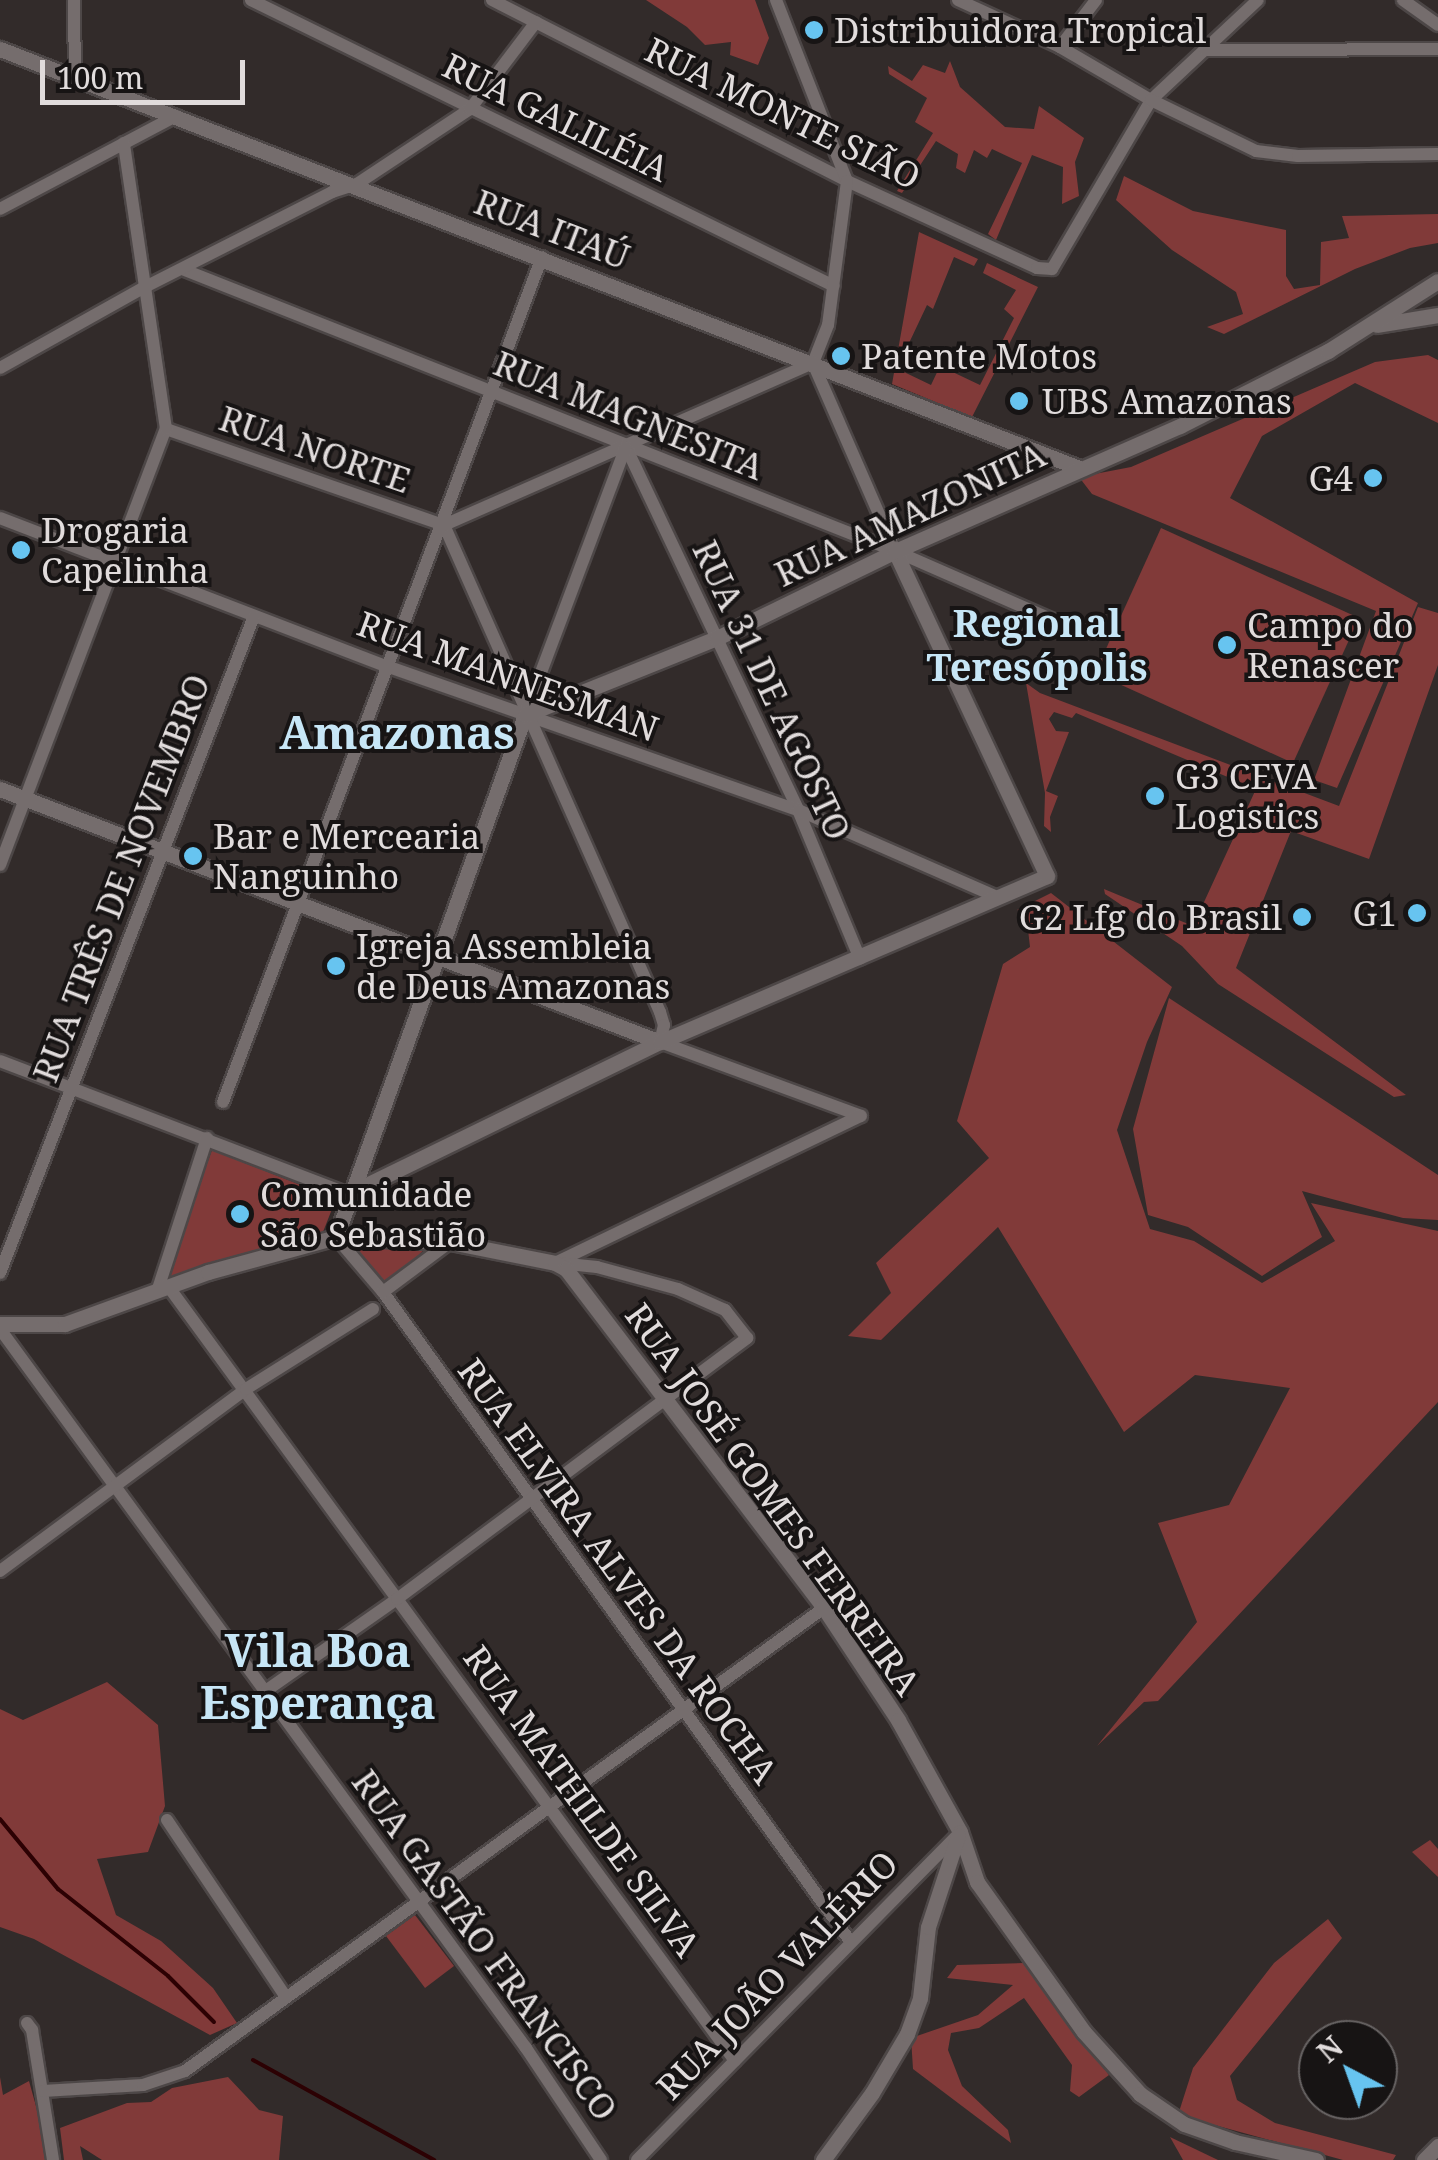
<!DOCTYPE html>
<meta charset="utf-8">
<style>
body{margin:0}
#map{position:relative;width:1438px;height:2160px;overflow:hidden;background:#322b2a;font-family:"Noto Serif",serif}
div>[style]{position:absolute}
[style*='--x']{left:calc(var(--x)*1px);top:calc(var(--y)*1px);width:calc(var(--w)*1px);rotate:calc(var(--a)*1deg)}
.green>*{inset:0;background:#813a39}
.stream>*{height:4px;margin:-2px;padding:0 2px;transform-origin:2px;border-radius:2px;background:#2c0103}
.roads{filter:drop-shadow(2px 0 #4d4747) drop-shadow(-2px 0 #4d4747) drop-shadow(0 2px #4d4747) drop-shadow(0 -2px #4d4747)}
.minor>*{height:12px;margin:-6px;padding:0 6px;transform-origin:6px;border-radius:6px;background:#756d6d}
.tertiary>*{height:15px;margin:-7.5px;padding:0 7.5px;transform-origin:7.5px;border-radius:7.5px;background:#756d6d}
.dots>*{width:28px;height:28px;translate:-50% -50%;box-sizing:border-box;border:5px solid #171414;border-radius:50%}
span{translate:-50% -50%;white-space:nowrap;text-align:center;line-height:1.15;-webkit-text-stroke:8px #171414;paint-order:stroke}
.poi-label{font-size:35px;color:#e1dcdc}
.left{translate:0 -50%;text-align:left}
.right{translate:-100% -50%;text-align:right}
.street-label{font-size:35px;color:#e1dcdc}
.neighbourhood-label{font-size:38px;color:#c7e6f6;font-weight:700}
.district-label{font-size:45px;color:#c7e6f6;font-weight:700}
.north{position:absolute;left:1298px;top:2020px;width:100px;height:100px;box-sizing:border-box;background:#171414;border:2px solid #686464;border-radius:50%;rotate:319deg;font-size:28px;font-weight:700;line-height:40px;text-align:center;color:#e1dcdc}
.north::after{content:'';display:block;margin:auto;width:35px;height:45px;background:#67c4f0;clip-path:polygon(50% 0,100% 100%,50% 72%,0 100%)}
.scale{position:absolute;left:40px;top:60px;width:205px;height:45px;box-sizing:border-box;border:5px solid #e1dcdc;border-top:0;padding-left:12px;font-size:30px;line-height:35px;white-space:nowrap;color:#e1dcdc;-webkit-text-stroke:8px #171414;paint-order:stroke}
</style>
<div id="map">
<div class="green">
<i style="clip-path:polygon(646px 0,755px 0,769px 38px,758px 65px,730px 55px,731px 42px,705px 45px,687px 27px)"></i>
<i style="clip-path:polygon(950px 61px,960px 87px,1005px 127px,1034px 129px,1039px 106px,1084px 138px,1075px 162px,1079px 196px,1062px 204px,1063px 167px,1032px 155px,996px 240px,988px 234px,1022px 163px,992px 149px,987px 158px,974px 150px,965px 173px,956px 168px,958px 154px,936px 141px,902px 193px,897px 191px,933px 133px,915px 122px,927px 98px,889px 74px,888px 66px,912px 81px,923px 65px,945px 73px)"></i>
<i style="clip-path:polygon(1124px 176px,1193px 211px,1286px 230px,1286px 276px,1294px 289px,1320px 285px,1321px 242px,1349px 238px,1342px 216px,1438px 214px,1438px 243px,1410px 248px,1355px 269px,1224px 334px,1207px 327px,1243px 314px,1236px 292px,1172px 250px,1116px 200px)"></i>
<i style="clip-path:polygon(919px 232px,978px 259px,974px 266px,954px 257px,933px 309px,927px 305px,901px 360px,907px 364px,904px 372px,931px 385px,940px 366px,980px 385px,1014px 318px,1004px 309px,1016px 290px,983px 273px,987px 263px,1038px 287px,972px 417px,892px 384px)"></i>
<i style="clip-path:polygon(1428px 355px,1438px 360px,1438px 423px,1355px 383px,1262px 436px,1230px 498px,1418px 603px,1337px 788px,1314px 780px,1376px 611px,1092px 494px,1079px 477px,1131px 467px,1375px 362px)"></i>
<i style="clip-path:polygon(1161px 528px,1359px 618px,1293px 763px,1095px 673px)"></i>
<i style="clip-path:polygon(1418px 607px,1438px 613px,1438px 665px,1369px 859px,1291px 831px,1236px 968px,1406px 1095px,1394px 1097px,1218px 984px,1182px 946px,1105px 894px,1104px 889px,1193px 926px,1256px 789px,1076px 713px,1072px 718px,1054px 712px,1049px 719px,1056px 731px,1069px 732px,1046px 791px,1058px 796px,1050px 817px,1051px 832px,1044px 826px,1045px 793px,1026px 683px,1040px 693px,1339px 806px)"></i>
<i style="clip-path:polygon(1051px 893px,1172px 987px,1147px 1042px,1117px 1130px,1150px 1229px,1194px 1241px,1262px 1283px,1335px 1241px,1311px 1203px,1438px 1231px,1438px 1402px,1158px 1701px,1144px 1702px,1097px 1746px,1197px 1622px,1158px 1523px,1229px 1505px,1290px 1388px,1195px 1375px,1124px 1432px,998px 1227px,881px 1340px,848px 1336px,891px 1293px,876px 1263px,989px 1158px,957px 1121px,1003px 964px,1030px 947px,1026px 912px,1017px 910px)"></i>
<i style="clip-path:polygon(1169px 998px,1438px 1175px,1438px 1220px,1403px 1218px,1302px 1191px,1322px 1237px,1262px 1276px,1188px 1227px,1148px 1215px,1133px 1129px)"></i>
<i style="clip-path:polygon(212px 1150px,331px 1197px,334px 1204px,321px 1237px,169px 1283px,165px 1277px)"></i>
<i style="clip-path:polygon(348px 1245px,428px 1246px,386px 1287px)"></i>
<i style="clip-path:polygon(107px 1682px,158px 1725px,165px 1806px,148px 1852px,97px 1859px,116px 1915px,161px 1941px,213px 1988px,237px 2023px,210px 2035px,34px 1939px,0 1927px,0 1709px,23px 1720px)"></i>
<i style="clip-path:polygon(1430px 1840px,1438px 1849px,1438px 1877px,1412px 1852px)"></i>
<i style="clip-path:polygon(415px 1915px,454px 1966px,425px 1988px,386px 1936px)"></i>
<i style="clip-path:polygon(1328px 1919px,1342px 1938px,1230px 2076px,1237px 2100px,1275px 2123px,1396px 2155px,1393px 2160px,1343px 2160px,1178px 2115px,1193px 2068px,1274px 1963px)"></i>
<i style="clip-path:polygon(1023px 1963px,1109px 2075px,1079px 2097px,1070px 2091px,1072px 2065px,1024px 1998px,979px 2028px,951px 2033px,948px 2050px,962px 2086px,1008px 2130px,1011px 2143px,913px 2069px,911px 2038px,978px 2015px,1013px 1985px,947px 1978px,957px 1965px)"></i>
<i style="clip-path:polygon(0 2077px,3px 2095px,29px 2081px,51px 2160px,0 2160px)"></i>
<i style="clip-path:polygon(228px 2077px,259px 2110px,283px 2116px,279px 2160px,102px 2160px,80px 2146px,83px 2160px,64px 2160px,60px 2128px,127px 2103px,151px 2102px,172px 2088px)"></i>
<i style="clip-path:polygon(1170px 2137px,1218px 2160px,1183px 2160px)"></i>
</div>
<div class="stream">
<i style="--x:0;--y:1819;--w:91;--a:50.4"></i>
<i style="--x:58;--y:1889;--w:140;--a:38.3"></i>
<i style="--x:168;--y:1976;--w:65;--a:45"></i>
<i style="--x:253;--y:2060;--w:207;--a:28.9"></i>
</div>
<div class="roads">
<div class="minor">
<i style="--x:74;--y:0;--w:79;--a:89.3"></i>
<i style="--x:251;--y:0;--w:649;--a:26.13"></i>
<i style="--x:492;--y:0;--w:398;--a:27"></i>
<i style="--x:847;--y:181;--w:209;--a:24.6"></i>
<i style="--x:1037;--y:268;--w:15;--a:4"></i>
<i style="--x:1052;--y:269;--w:196;--a:-59.6"></i>
<i style="--x:1151;--y:100;--w:146;--a:-43.1"></i>
<i style="--x:776;--y:0;--w:194;--a:68.6"></i>
<i style="--x:847;--y:181;--w:145;--a:97.5"></i>
<i style="--x:828;--y:325;--w:41;--a:111.5"></i>
<i style="--x:958;--y:0;--w:112;--a:24.7"></i>
<i style="--x:1060;--y:47;--w:105;--a:30.2"></i>
<i style="--x:1151;--y:100;--w:117;--a:25.9"></i>
<i style="--x:1256;--y:151;--w:42;--a:6.8"></i>
<i style="--x:1298;--y:156;--w:140;--a:-0.8"></i>
<i style="--x:1403;--y:0;--w:43;--a:35.5"></i>
<i style="--x:1060;--y:47;--w:59;--a:-52.5"></i>
<i style="--x:1205;--y:50;--w:233;--a:-0.2"></i>
<i style="--x:0;--y:209;--w:199;--a:-27.9"></i>
<i style="--x:182;--y:269;--w:767;--a:21.58"></i>
<i style="--x:895;--y:551;--w:172;--a:23.6"></i>
<i style="--x:813;--y:363;--w:205;--a:66.4"></i>
<i style="--x:0;--y:368;--w:168;--a:-29.2"></i>
<i style="--x:147;--y:286;--w:208;--a:-26.9"></i>
<i style="--x:332;--y:192;--w:26;--a:-18"></i>
<i style="--x:357;--y:184;--w:136;--a:-33.6"></i>
<i style="--x:470;--y:109;--w:109;--a:-52.8"></i>
<i style="--x:166;--y:429;--w:294;--a:19.1"></i>
<i style="--x:626;--y:447;--w:402;--a:64.6"></i>
<i style="--x:798;--y:810;--w:161;--a:67.4"></i>
<i style="--x:0;--y:518;--w:417;--a:21"></i>
<i style="--x:389;--y:667;--w:433;--a:19.3"></i>
<i style="--x:798;--y:810;--w:215;--a:23.6"></i>
<i style="--x:444;--y:525;--w:533;--a:66.08"></i>
<i style="--x:660;--y:1012;--w:14;--a:73"></i>
<i style="--x:664;--y:1025;--w:17;--a:103"></i>
<i style="--x:660;--y:1042;--w:214;--a:20.2"></i>
<i style="--x:444;--y:525;--w:403;--a:-23.7"></i>
<i style="--x:525;--y:715;--w:286;--a:-69.4"></i>
<i style="--x:0;--y:865;--w:467;--a:-69.2"></i>
<i style="--x:166;--y:429;--w:289;--a:-98.4"></i>
<i style="--x:0;--y:1061;--w:373;--a:20.9"></i>
<i style="--x:223;--y:1102;--w:903;--a:-69.32"></i>
<i style="--x:336;--y:1237;--w:72;--a:49.5"></i>
<i style="--x:383;--y:1292;--w:800;--a:54.26"></i>
<i style="--x:557;--y:1262;--w:337;--a:-25.7"></i>
<i style="--x:0;--y:1273;--w:704;--a:-68.86"></i>
<i style="--x:168;--y:1286;--w:960;--a:53.81"></i>
<i style="--x:157;--y:1292;--w:162;--a:-72"></i>
<i style="--x:383;--y:1292;--w:84;--a:-36.7"></i>
<i style="--x:0;--y:1329;--w:891;--a:53.81"></i>
<i style="--x:526;--y:2048;--w:135;--a:56.2"></i>
<i style="--x:0;--y:1571;--w:306;--a:-36.5"></i>
<i style="--x:246;--y:1389;--w:150;--a:-32.2"></i>
<i style="--x:267;--y:1690;--w:159;--a:-35"></i>
<i style="--x:397;--y:1599;--w:437;--a:-36.7"></i>
<i style="--x:747;--y:1338;--w:36;--a:-128"></i>
<i style="--x:725;--y:1310;--w:51;--a:-155.9"></i>
<i style="--x:678;--y:1289;--w:84;--a:-164.8"></i>
<i style="--x:597;--y:1267;--w:39;--a:-174"></i>
<i style="--x:167;--y:1820;--w:213;--a:56.1"></i>
<i style="--x:27;--y:2023;--w:9;--a:54"></i>
<i style="--x:32;--y:2030;--w:132;--a:80.8"></i>
<i style="--x:43;--y:2091;--w:100;--a:-3.4"></i>
<i style="--x:143;--y:2085;--w:44;--a:-18.4"></i>
<i style="--x:185;--y:2071;--w:789;--a:-35.93"></i>
<i style="--x:637;--y:2160;--w:458;--a:-45.4"></i>
</div>
<div class="tertiary">
<i style="--x:0;--y:49;--w:1157;--a:21.22"></i>
<i style="--x:1377;--y:325;--w:62;--a:-9.3"></i>
<i style="--x:0;--y:789;--w:707;--a:20.97"></i>
<i style="--x:348;--y:1194;--w:347;--a:-26"></i>
<i style="--x:660;--y:1042;--w:421;--a:-23.2"></i>
<i style="--x:1047;--y:876;--w:359;--a:-115.1"></i>
<i style="--x:336;--y:1237;--w:555;--a:-70.1"></i>
<i style="--x:525;--y:715;--w:207;--a:-21.9"></i>
<i style="--x:717;--y:638;--w:198;--a:-26"></i>
<i style="--x:895;--y:551;--w:311;--a:-23.7"></i>
<i style="--x:1180;--y:426;--w:166;--a:-26.9"></i>
<i style="--x:1328;--y:351;--w:130;--a:-32.5"></i>
<i style="--x:0;--y:1324;--w:65;--a:0"></i>
<i style="--x:65;--y:1324;--w:152;--a:-20"></i>
<i style="--x:208;--y:1272;--w:133;--a:-15.3"></i>
<i style="--x:336;--y:1237;--w:114;--a:2.5"></i>
<i style="--x:450;--y:1242;--w:107;--a:11.3"></i>
<i style="--x:555;--y:1263;--w:13;--a:29"></i>
<i style="--x:566;--y:1269;--w:426;--a:52.7"></i>
<i style="--x:824;--y:1608;--w:134;--a:56.5"></i>
<i style="--x:898;--y:1720;--w:128;--a:61"></i>
<i style="--x:960;--y:1832;--w:53;--a:71.2"></i>
<i style="--x:977;--y:1882;--w:184;--a:54.5"></i>
<i style="--x:1084;--y:2032;--w:84;--a:47.9"></i>
<i style="--x:1140;--y:2094;--w:53;--a:34.3"></i>
<i style="--x:1184;--y:2124;--w:54;--a:19.4"></i>
<i style="--x:1235;--y:2142;--w:83;--a:12.5"></i>
<i style="--x:823;--y:2160;--w:83;--a:-53.8"></i>
<i style="--x:872;--y:2093;--w:69;--a:-59.3"></i>
<i style="--x:907;--y:2034;--w:38;--a:-70"></i>
<i style="--x:920;--y:1998;--w:71;--a:-83.6"></i>
<i style="--x:928;--y:1927;--w:96;--a:-71.8"></i>
<i style="--x:1424;--y:2160;--w:20;--a:-45"></i>
</div>
</div>
<div class="dots">
<i style="left:814px;top:30px;background:#67c4f0"></i>
<i style="left:841px;top:356px;background:#67c4f0"></i>
<i style="left:1019px;top:401px;background:#67c4f0"></i>
<i style="left:1373px;top:478px;background:#67c4f0"></i>
<i style="left:21px;top:550px;background:#67c4f0"></i>
<i style="left:1227px;top:645px;background:#67c4f0"></i>
<i style="left:1155px;top:796px;background:#67c4f0"></i>
<i style="left:193px;top:856px;background:#67c4f0"></i>
<i style="left:1417px;top:913px;background:#67c4f0"></i>
<i style="left:1302px;top:917px;background:#67c4f0"></i>
<i style="left:336px;top:966px;background:#67c4f0"></i>
<i style="left:240px;top:1214px;background:#67c4f0"></i>
</div>
<div class="poi-label">
<span class="left" style="left:834px;top:30px">Distribuidora Tropical</span>
<span class="left" style="left:861px;top:356px">Patente Motos</span>
<span class="left" style="left:1042px;top:401px">UBS Amazonas</span>
<span class="right" style="left:1353px;top:478px">G4</span>
<span class="left" style="left:41px;top:550px">Drogaria<br>Capelinha</span>
<span class="left" style="left:1247px;top:645px">Campo do<br>Renascer</span>
<span class="left" style="left:1175px;top:796px">G3 CEVA<br>Logistics</span>
<span class="left" style="left:213px;top:856px">Bar e Mercearia<br>Nanguinho</span>
<span class="right" style="left:1397px;top:913px">G1</span>
<span class="right" style="left:1282px;top:917px">G2 Lfg do Brasil</span>
<span class="left" style="left:356px;top:966px">Igreja Assembleia<br>de Deus Amazonas</span>
<span class="left" style="left:260px;top:1214px">Comunidade<br>São Sebastião</span>
</div>
<div class="street-label">
<span style="left:783px;top:113px;rotate:26deg">RUA MONTE SIÃO</span>
<span style="left:556px;top:117px;rotate:26deg">RUA GALILÉIA</span>
<span style="left:552px;top:229px;rotate:21deg">RUA ITAÚ</span>
<span style="left:629px;top:415px;rotate:22deg">RUA MAGNESITA</span>
<span style="left:315px;top:449px;rotate:19deg">RUA NORTE</span>
<span style="left:910px;top:514px;rotate:-25deg">RUA AMAZONITA</span>
<span style="left:508px;top:676px;rotate:20deg">RUA MANNESMAN</span>
<span style="left:772px;top:690px;rotate:65deg">RUA 31 DE AGOSTO</span>
<span style="left:121px;top:878px;rotate:-69deg">RUA TRÊS DE NOVEMBRO</span>
<span style="left:773px;top:1499px;rotate:54deg">RUA JOSÉ GOMES FERREIRA</span>
<span style="left:618px;top:1571px;rotate:54deg">RUA ELVIRA ALVES DA ROCHA</span>
<span style="left:582px;top:1801px;rotate:54deg">RUA MATHILDE SILVA</span>
<span style="left:485px;top:1945px;rotate:54deg">RUA GASTÃO FRANCISCO</span>
<span style="left:777px;top:1975px;rotate:-46deg">RUA JOÃO VALÉRIO</span>
</div>
<div class="neighbourhood-label">
<span style="left:1037px;top:645px">Regional<br>Teresópolis</span>
</div>
<div class="district-label">
<span style="left:397px;top:732px">Amazonas</span>
<span style="left:318px;top:1676px">Vila Boa<br>Esperança</span>
</div>
<div class="north">N</div>
<div class="scale">100 m</div>
</div>
